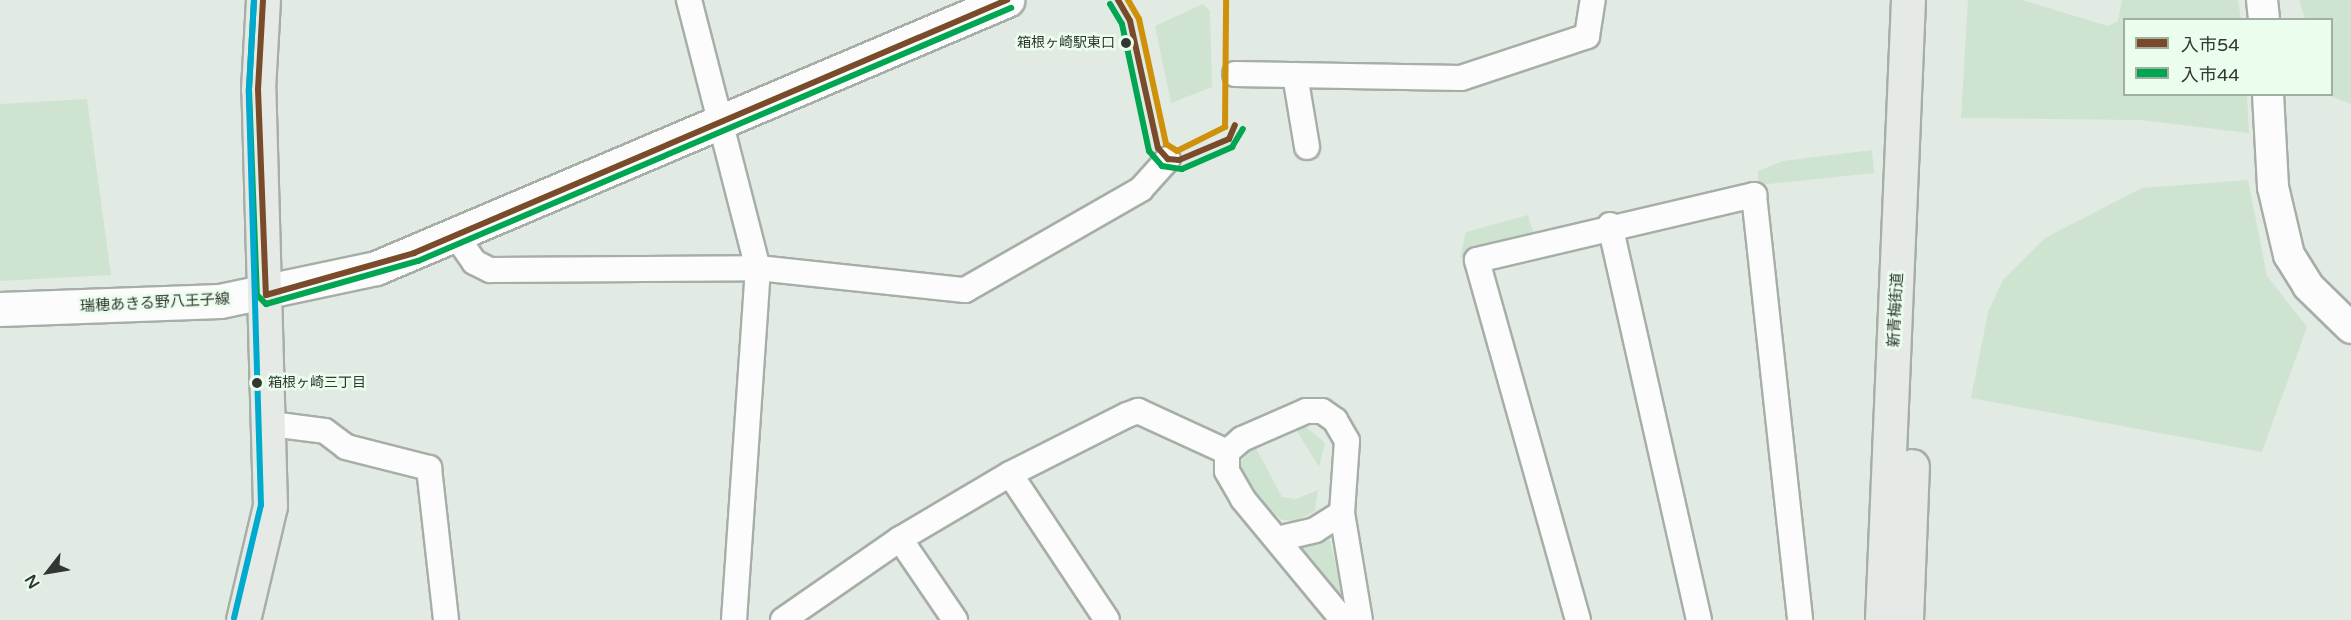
<!DOCTYPE html>
<meta charset="utf-8">
<style>
body{margin:0}
#map{position:relative;width:2351px;height:620px;overflow:hidden;background:#e2ebe3;font-family:"Varela Round","Noto Sans JP",sans-serif}
div>[style]{position:absolute}
[style*='--x']{left:calc(var(--x)*1px);top:calc(var(--y)*1px);width:calc(var(--w)*1px);rotate:calc(var(--a)*1deg)}
.green>*{inset:0;background:#cee3d0}
.roads{filter:drop-shadow(2px 0 #a7aea8) drop-shadow(-2px 0 #a7aea8) drop-shadow(0 2px #a7aea8) drop-shadow(0 -2px #a7aea8)}
.minor>*{height:24px;margin:-12px;padding:0 12px;transform-origin:12px;border-radius:12px;background:#fbfcfb}
.tertiary>*{height:30px;margin:-15px;padding:0 15px;transform-origin:15px;border-radius:15px;background:#fbfcfb}
.secondary>*{height:33px;margin:-16.5px;padding:0 16.5px;transform-origin:16.5px;border-radius:16.5px;background:#fbfcfb}
.primary>*{height:33px;margin:-16.5px;padding:0 16.5px;transform-origin:16.5px;border-radius:16.5px;background:#e5eae6}
.bus-1>*{height:6px;margin:-3px;padding:0 3px;transform-origin:3px;border-radius:3px;background:#7a4b2a}
.bus-2>*{height:6px;margin:-3px;padding:0 3px;transform-origin:3px;border-radius:3px;background:#00a651}
.bus-3>*{height:6px;margin:-3px;padding:0 3px;transform-origin:3px;border-radius:3px;background:#00a9ce}
.bus-4>*{height:6px;margin:-3px;padding:0 3px;transform-origin:3px;border-radius:3px;background:#cf900a}
.dots>*{width:16px;height:16px;translate:-50% -50%;box-sizing:border-box;border:3px solid #ebfded;border-radius:50%}
span{translate:-50% -50%;white-space:nowrap;text-align:center;line-height:1.15;-webkit-text-stroke:5px #ebfded;paint-order:stroke}
.bus-label{font-size:14px;color:#313832}
.right{translate:-100% -50%;text-align:right}
.left{translate:0 -50%;text-align:left}
.street-label{font-size:15px;color:#313832}
.legend{position:absolute;left:2123px;top:18px;width:210px;height:78px;box-sizing:border-box;background:#ebfded;border:2px solid #a1aea2;margin:0;padding:8px 10px;list-style:none;font-size:18px;color:#313832}
.legend li{display:flex;align-items:center;gap:12px;height:30px}
.legend b{width:30px;border:2px solid #a1aea2}
.north{position:absolute;left:18px;top:542px;width:60px;height:60px;-webkit-text-stroke:4px #ebfded;paint-order:stroke;rotate:239deg;font-size:16px;font-weight:700;line-height:24px;text-align:center;color:#313832}
.north::after{content:'';display:block;margin:auto;width:21px;height:27px;background:#313832;clip-path:polygon(50% 0,100% 100%,50% 72%,0 100%)}
</style>
<div id="map">
<div class="green">
<i style="clip-path:polygon(1968px 0,2022px 0,2108px 26px,2118px 21px,2122px 0,2238px 0,2241px 19px,2124px 20px,2124px 94px,2247px 95px,2249px 133px,2140px 120px,1961px 118px)"></i>
<i style="clip-path:polygon(2299px 0,2351px 0,2351px 104px,2328px 95px,2332px 20px,2305px 19px)"></i>
<i style="clip-path:polygon(1203px 4px,1210px 11px,1212px 87px,1171px 103px,1155px 26px)"></i>
<i style="clip-path:polygon(87px 99px,111px 275px,0 281px,0 104px)"></i>
<i style="clip-path:polygon(1872px 150px,1874px 173px,1758px 185px,1758px 171px,1783px 161px)"></i>
<i style="clip-path:polygon(2248px 180px,2267px 276px,2307px 327px,2262px 452px,1971px 398px,1988px 312px,2003px 280px,2045px 238px,2142px 188px)"></i>
<i style="clip-path:polygon(1528px 215px,1534px 234px,1460px 258px,1466px 232px)"></i>
<i style="clip-path:polygon(1304px 425px,1325px 443px,1319px 467px,1295px 428px)"></i>
<i style="clip-path:polygon(1255px 446px,1282px 497px,1296px 499px,1318px 490px,1315px 511px,1296px 521px,1282px 520px,1246px 488px,1239px 464px)"></i>
<i style="clip-path:polygon(1328px 533px,1346px 604px,1298px 546px)"></i>
</div>
<div class="roads">
<div class="minor">
<i style="--x:689;--y:0;--w:277;--a:75.6"></i>
<i style="--x:758;--y:268;--w:353;--a:93.9"></i>
<i style="--x:1235;--y:74;--w:226;--a:1"></i>
<i style="--x:1461;--y:78;--w:133;--a:-18.4"></i>
<i style="--x:1587;--y:36;--w:36;--a:-81"></i>
<i style="--x:1295;--y:75;--w:73;--a:80.5"></i>
<i style="--x:1610;--y:225;--w:405;--a:77.3"></i>
<i style="--x:456;--y:236;--w:32;--a:55"></i>
<i style="--x:474;--y:262;--w:18;--a:27"></i>
<i style="--x:490;--y:270;--w:268;--a:-0.4"></i>
<i style="--x:758;--y:268;--w:208;--a:6.1"></i>
<i style="--x:965;--y:290;--w:203;--a:-29.8"></i>
<i style="--x:1141;--y:189;--w:40;--a:-48"></i>
<i style="--x:271;--y:424;--w:54;--a:7.4"></i>
<i style="--x:325;--y:431;--w:26;--a:37"></i>
<i style="--x:346;--y:447;--w:86;--a:14.2"></i>
<i style="--x:429;--y:468;--w:153;--a:83.6"></i>
<i style="--x:1010;--y:474;--w:175;--a:56.4"></i>
<i style="--x:900;--y:539;--w:98;--a:55.8"></i>
<i style="--x:1277;--y:539;--w:39;--a:-13"></i>
<i style="--x:1315;--y:530;--w:32;--a:-32"></i>
<i style="--x:783;--y:620;--w:142;--a:-34.7"></i>
<i style="--x:900;--y:539;--w:128;--a:-30.6"></i>
<i style="--x:1010;--y:474;--w:131;--a:-26.8"></i>
<i style="--x:1127;--y:415;--w:12;--a:-20"></i>
<i style="--x:1138;--y:411;--w:98;--a:24.7"></i>
<i style="--x:1343;--y:620;--w:157;--a:-129.6"></i>
<i style="--x:1243;--y:499;--w:32;--a:-120"></i>
<i style="--x:1227;--y:471;--w:19;--a:-90"></i>
<i style="--x:1227;--y:452;--w:20;--a:-41"></i>
<i style="--x:1242;--y:439;--w:70;--a:-23.6"></i>
<i style="--x:1306;--y:411;--w:16;--a:0"></i>
<i style="--x:1322;--y:411;--w:16;--a:35"></i>
<i style="--x:1335;--y:420;--w:24;--a:60"></i>
<i style="--x:1347;--y:441;--w:72;--a:94"></i>
<i style="--x:1342;--y:513;--w:109;--a:80.5"></i>
<i style="--x:1578;--y:620;--w:374;--a:-105.7"></i>
<i style="--x:1477;--y:260;--w:285;--a:-13.2"></i>
<i style="--x:1754;--y:195;--w:427;--a:83.8"></i>
</div>
<div class="tertiary">
<i style="--x:2262;--y:0;--w:20;--a:84"></i>
<i style="--x:2268;--y:94;--w:93;--a:86.9"></i>
<i style="--x:2273;--y:187;--w:70;--a:76.8"></i>
<i style="--x:2289;--y:255;--w:36;--a:58"></i>
<i style="--x:2308;--y:286;--w:60;--a:44.3"></i>
</div>
<div class="secondary">
<i style="--x:0;--y:309;--w:220;--a:-2.1"></i>
<i style="--x:220;--y:301;--w:159;--a:-11.9"></i>
<i style="--x:376;--y:268;--w:686;--a:-23.01"></i>
</div>
<div class="primary">
<i style="--x:243;--y:620;--w:117;--a:-76.7"></i>
<i style="--x:270;--y:506;--w:417;--a:-91.6"></i>
<i style="--x:258;--y:89;--w:89;--a:-86.8"></i>
<i style="--x:1882;--y:620;--w:621;--a:-87.6"></i>
<i style="--x:1906;--y:620;--w:154;--a:-87.8"></i>
</div>
</div>
<div class="bus-1">
<i style="--x:263;--y:0;--w:89;--a:93.2"></i>
<i style="--x:258;--y:89;--w:206;--a:87.8"></i>
<i style="--x:1118;--y:0;--w:24;--a:60"></i>
<i style="--x:1130;--y:21;--w:130;--a:77.6"></i>
<i style="--x:1158;--y:148;--w:15;--a:48"></i>
<i style="--x:1168;--y:159;--w:11;--a:5"></i>
<i style="--x:1179;--y:160;--w:54;--a:-22.8"></i>
<i style="--x:1229;--y:139;--w:15;--a:-67"></i>
<i style="--x:266;--y:295;--w:154;--a:-15.8"></i>
<i style="--x:414;--y:253;--w:645;--a:-23.11"></i>
</div>
<div class="bus-2">
<i style="--x:254;--y:0;--w:89;--a:93.2"></i>
<i style="--x:249;--y:89;--w:206;--a:87.8"></i>
<i style="--x:257;--y:295;--w:13;--a:45"></i>
<i style="--x:266;--y:304;--w:158;--a:-15.8"></i>
<i style="--x:418;--y:261;--w:645;--a:-23.11"></i>
<i style="--x:1110;--y:4;--w:23;--a:59"></i>
<i style="--x:1122;--y:24;--w:130;--a:78"></i>
<i style="--x:1149;--y:151;--w:20;--a:49"></i>
<i style="--x:1162;--y:166;--w:20;--a:9"></i>
<i style="--x:1182;--y:169;--w:55;--a:-23.7"></i>
<i style="--x:1232;--y:147;--w:21;--a:-59"></i>
</div>
<div class="bus-3">
<i style="--x:234;--y:618;--w:116;--a:-76.6"></i>
<i style="--x:261;--y:505;--w:416;--a:-91.7"></i>
<i style="--x:249;--y:89;--w:89;--a:-86.8"></i>
</div>
<div class="bus-4">
<i style="--x:1128;--y:0;--w:22;--a:60"></i>
<i style="--x:1139;--y:19;--w:128;--a:77.8"></i>
<i style="--x:1166;--y:144;--w:13;--a:32"></i>
<i style="--x:1177;--y:151;--w:54;--a:-26.6"></i>
<i style="--x:1225;--y:127;--w:127;--a:-89.5"></i>
</div>
<div class="dots">
<i style="left:1126px;top:43px;background:#313832"></i>
<i style="left:257px;top:383px;background:#313832"></i>
</div>
<div class="bus-label">
<span class="right" style="left:1115px;top:43px">箱根ヶ崎駅東口</span>
<span class="left" style="left:268px;top:383px">箱根ヶ崎三丁目</span>
</div>
<div class="street-label">
<span style="left:155px;top:303px;rotate:-3deg">瑞穂あきる野八王子線</span>
<span style="left:1896px;top:310px;rotate:-87deg">新青梅街道</span>
</div>
<ul class="legend">
<li><b style="height:8px;background:#7a4b2a"></b>入市54</li>
<li><b style="height:8px;background:#00a651"></b>入市44</li>
</ul>
<div class="north">N</div>
</div>
